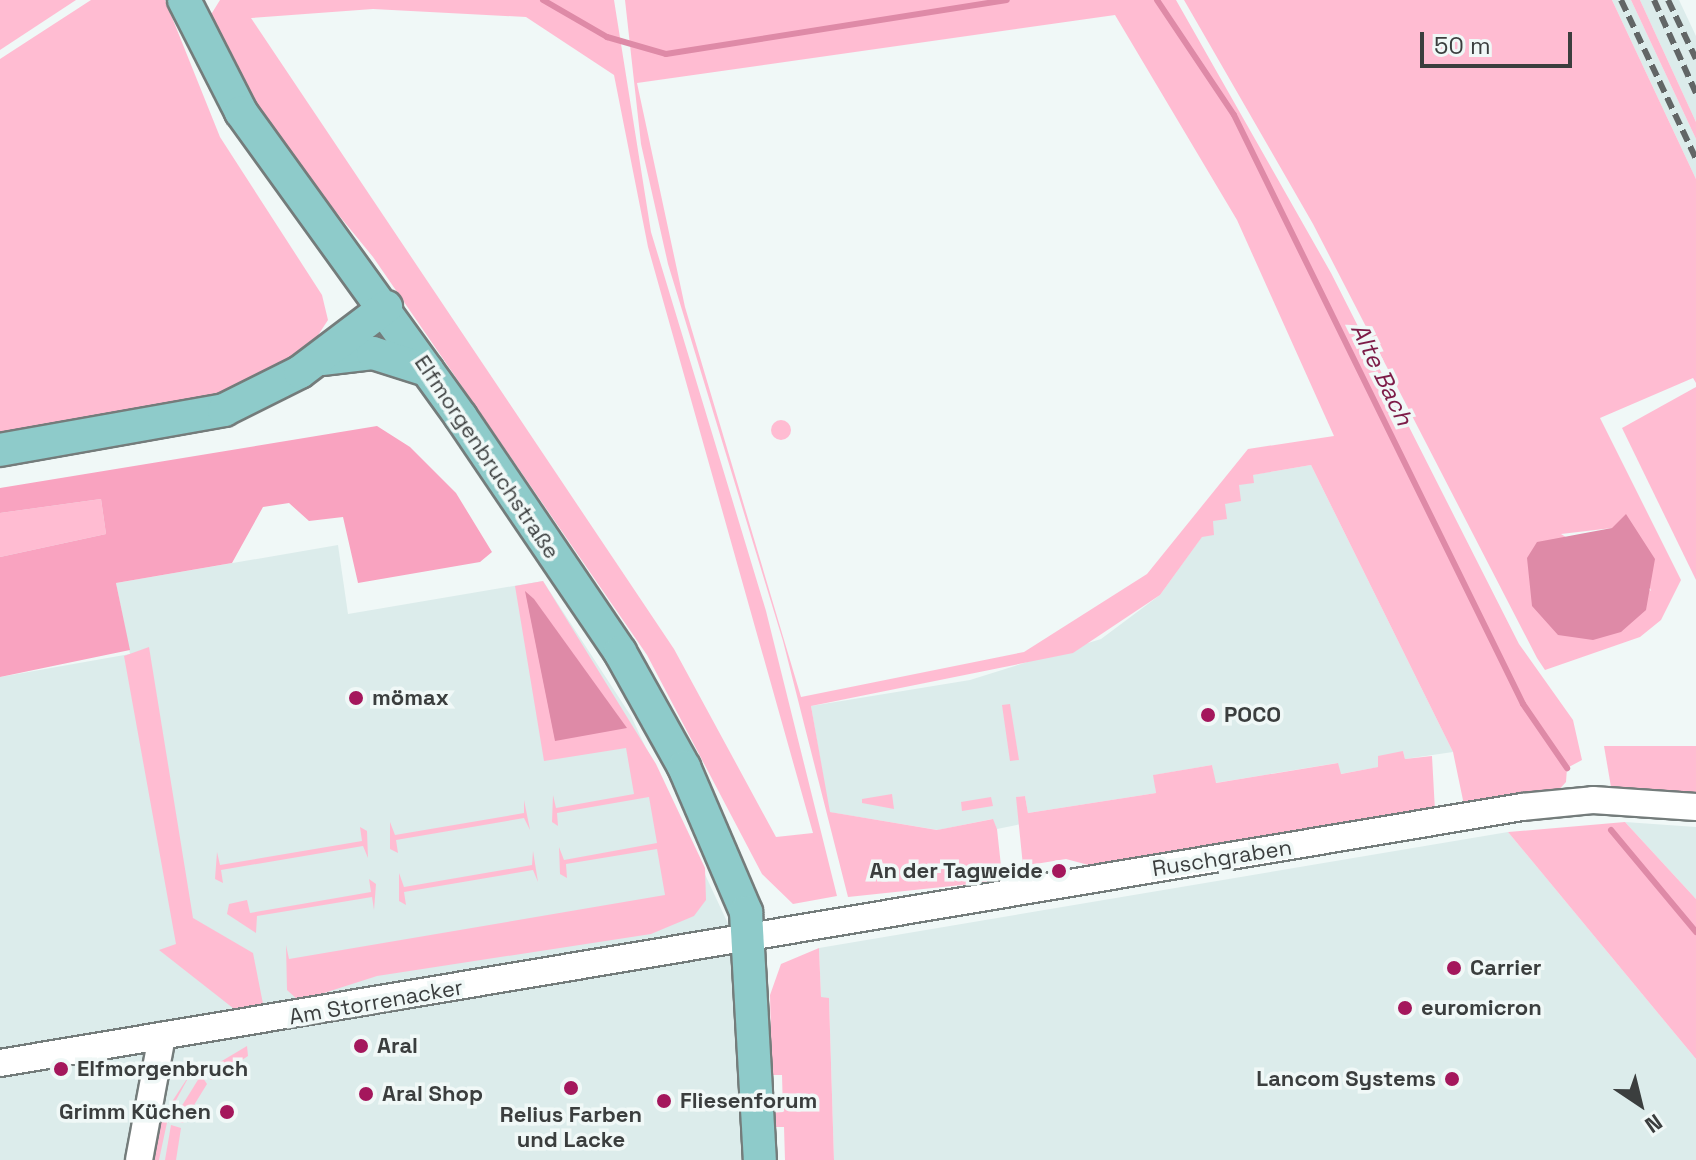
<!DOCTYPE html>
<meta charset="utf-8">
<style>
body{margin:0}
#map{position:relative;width:1696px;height:1160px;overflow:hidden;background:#f0f8f7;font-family:"Space Grotesk",sans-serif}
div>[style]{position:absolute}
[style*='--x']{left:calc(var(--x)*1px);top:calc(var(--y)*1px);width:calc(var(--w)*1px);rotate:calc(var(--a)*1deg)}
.built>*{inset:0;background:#dceceb}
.green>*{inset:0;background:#ffbcd2}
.round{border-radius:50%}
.forest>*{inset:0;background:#f9a3c0}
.water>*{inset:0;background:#de8aa7}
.stream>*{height:6px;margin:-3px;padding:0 3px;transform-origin:3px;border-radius:3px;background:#de8aa7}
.roads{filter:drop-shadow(2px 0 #747c7b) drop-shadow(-2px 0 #747c7b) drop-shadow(0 2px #747c7b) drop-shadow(0 -2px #747c7b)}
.minor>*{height:26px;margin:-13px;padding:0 13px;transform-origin:13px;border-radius:13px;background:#fff}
.major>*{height:32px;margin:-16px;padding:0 16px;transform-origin:16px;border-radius:16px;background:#8ecbca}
.rail>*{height:6px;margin-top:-3px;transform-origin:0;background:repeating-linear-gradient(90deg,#626666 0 12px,transparent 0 18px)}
.dots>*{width:22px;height:22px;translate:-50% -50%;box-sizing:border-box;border:4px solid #f0f8f7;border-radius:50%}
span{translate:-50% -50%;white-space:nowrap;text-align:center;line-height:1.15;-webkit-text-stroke:7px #f0f8f7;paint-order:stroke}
.street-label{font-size:22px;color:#3b3e3e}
.poi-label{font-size:22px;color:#3b3e3e;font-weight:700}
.left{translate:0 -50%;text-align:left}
.right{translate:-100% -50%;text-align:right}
.water-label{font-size:24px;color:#7d1c48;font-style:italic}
.north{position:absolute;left:1600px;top:1064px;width:80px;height:80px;-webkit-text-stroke:6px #f0f8f7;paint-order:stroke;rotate:145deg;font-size:22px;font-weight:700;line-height:32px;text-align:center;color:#3b3e3e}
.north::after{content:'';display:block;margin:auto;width:28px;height:36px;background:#3b3e3e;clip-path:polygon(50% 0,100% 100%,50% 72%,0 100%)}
.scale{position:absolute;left:1420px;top:32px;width:152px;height:36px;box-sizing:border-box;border:4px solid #3b3e3e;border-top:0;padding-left:10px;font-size:24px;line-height:28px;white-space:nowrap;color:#3b3e3e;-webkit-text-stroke:6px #f0f8f7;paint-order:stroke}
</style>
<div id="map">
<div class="built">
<i style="clip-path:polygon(1612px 0,1631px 0,1696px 139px,1696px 179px)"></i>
<i style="clip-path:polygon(1640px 0,1679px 0,1696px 36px,1696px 122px)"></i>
<i style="clip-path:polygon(1311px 465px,1453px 752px,1405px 759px,1403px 751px,1379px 767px,1340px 774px,1337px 763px,1215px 783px,1212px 765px,1154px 775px,1156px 793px,1028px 813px,1025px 796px,1017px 797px,1021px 824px,997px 829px,992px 819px,938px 830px,829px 812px,811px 706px,970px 680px,1101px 639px,1160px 595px,1239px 485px,1252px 475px)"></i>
<i style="clip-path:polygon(338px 545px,348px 614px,543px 581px,631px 716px,745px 960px,751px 1160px,0 1160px,0 677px,130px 654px,116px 583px)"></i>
<i style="clip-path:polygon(1625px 822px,1696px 827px,1696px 899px)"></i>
<i style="clip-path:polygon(1508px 832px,1696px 1059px,1696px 1160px,834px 1160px,829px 998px,821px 998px,819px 948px)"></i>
</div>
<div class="green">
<i style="clip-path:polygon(0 0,76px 0,0 50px)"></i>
<i style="clip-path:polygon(91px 0,165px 0,220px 137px,322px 295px,328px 320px,305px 355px,224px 394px,170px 412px,0 437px,0 59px)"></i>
<i style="clip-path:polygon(evenodd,220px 0,614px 0,651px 232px,766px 611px,837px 896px,793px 904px,762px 874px,647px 655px,373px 257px,265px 125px,207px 21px,220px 0,373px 9px,526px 17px,614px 75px,648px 247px,813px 833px,776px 837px,674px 649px,251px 18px,373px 9px)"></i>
<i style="clip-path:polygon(evenodd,625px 0,1176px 0,1331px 273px,1519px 644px,1573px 720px,1582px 760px,1567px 768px,1566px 782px,1556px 793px,1464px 805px,1453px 752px,1311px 465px,1253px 475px,1254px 483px,1239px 485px,1241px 501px,1225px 504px,1227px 519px,1213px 521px,1214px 535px,1202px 537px,1160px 595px,1073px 653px,811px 706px,830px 812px,937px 830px,993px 819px,997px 829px,1001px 866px,990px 882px,848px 897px,783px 641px,668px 264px,641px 144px,625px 0,1115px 15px,1237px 220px,1334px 436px,1248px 449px,1147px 574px,1024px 652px,801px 697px,685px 307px,637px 83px,1115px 15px)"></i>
<i style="clip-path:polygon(evenodd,1184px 0,1612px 0,1696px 179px,1696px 383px,1693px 378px,1600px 418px,1681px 580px,1661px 620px,1640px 637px,1545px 670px,1537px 658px,1313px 224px,1184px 0,1612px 528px,1646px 576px,1651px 591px,1561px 534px,1612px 528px)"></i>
<i style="clip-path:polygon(1631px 0,1640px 0,1696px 122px,1696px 139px)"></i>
<i style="clip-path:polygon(1696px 387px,1696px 580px,1622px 428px)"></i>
<i class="round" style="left:771px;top:420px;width:20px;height:20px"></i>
<i style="clip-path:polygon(101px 499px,106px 534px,0 557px,0 513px)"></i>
<i style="clip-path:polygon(543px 581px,656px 764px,705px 868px,706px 900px,694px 916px,651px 934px,377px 976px,299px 1001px,287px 990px,286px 945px,289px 959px,665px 895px,657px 849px,566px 864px,567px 878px,560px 874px,559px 847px,564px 860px,657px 843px,649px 797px,557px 813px,558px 826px,552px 822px,553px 795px,556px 808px,634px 794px,626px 748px,544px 761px,515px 586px)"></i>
<i style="clip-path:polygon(149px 647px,193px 918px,253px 953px,264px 1009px,238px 1012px,159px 950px,176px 944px,124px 656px)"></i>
<i style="clip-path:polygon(1010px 704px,1019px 760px,1010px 761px,1002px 705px)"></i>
<i style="clip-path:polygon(1604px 746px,1696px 746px,1696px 795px,1611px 787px)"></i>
<i style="clip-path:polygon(1403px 751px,1405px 759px,1432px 756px,1435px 811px,1096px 867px,1066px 859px,1023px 866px,1016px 797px,1025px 796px,1028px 813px,1156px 793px,1153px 775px,1212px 765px,1216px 783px,1338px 763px,1341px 774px,1378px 767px,1378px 756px)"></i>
<i style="clip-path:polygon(892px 794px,894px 809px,862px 803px,862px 799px)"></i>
<i style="clip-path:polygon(991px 797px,993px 806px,962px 811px,961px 802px)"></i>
<i style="clip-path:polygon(524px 800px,530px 830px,524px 818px,396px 840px,398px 853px,390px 849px,390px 822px,395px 835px,524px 813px)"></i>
<i style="clip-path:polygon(1625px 822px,1696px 899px,1696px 1059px,1508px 832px)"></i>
<i style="clip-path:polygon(360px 827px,367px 831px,368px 858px,363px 846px,221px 870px,223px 883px,215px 879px,217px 852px,220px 865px,362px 841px)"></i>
<i style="clip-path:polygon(533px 851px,538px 882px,533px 870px,404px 892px,406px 905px,399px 901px,399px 873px,404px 887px,532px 865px)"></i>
<i style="clip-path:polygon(369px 879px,376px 884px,374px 910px,372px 897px,257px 916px,256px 933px,227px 914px,229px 904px,247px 900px,250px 913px,371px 892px)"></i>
<i style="clip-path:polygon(819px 948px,821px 997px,829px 998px,834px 1160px,785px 1160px,784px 1127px,770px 1127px,769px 1113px,783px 1112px,782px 1075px,772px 1075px,770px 995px,781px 964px)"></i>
<i style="clip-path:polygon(247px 1046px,248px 1056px,211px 1080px,205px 1071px)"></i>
<i style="clip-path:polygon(192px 1071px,169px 1113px,159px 1160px,151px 1160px,160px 1120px)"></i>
<i style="clip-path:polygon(201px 1075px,207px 1084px,183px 1123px,173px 1120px)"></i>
<i style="clip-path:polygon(171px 1125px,181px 1128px,176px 1160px,165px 1160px)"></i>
</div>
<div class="forest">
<i style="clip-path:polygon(377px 426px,410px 447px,456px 493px,492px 552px,480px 562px,358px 583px,343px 517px,309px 521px,289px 503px,263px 507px,232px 563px,116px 583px,130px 650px,0 677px,0 557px,106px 534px,101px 499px,0 513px,0 488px)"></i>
</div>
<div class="water">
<i style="clip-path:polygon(1626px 514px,1655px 559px,1646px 610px,1621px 632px,1593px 640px,1558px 635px,1532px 606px,1527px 558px,1537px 542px,1612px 528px)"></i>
<i style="clip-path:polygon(525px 591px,534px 599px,627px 728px,555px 741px)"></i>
</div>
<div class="stream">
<i style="--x:543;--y:0;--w:74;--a:30"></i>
<i style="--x:607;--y:37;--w:61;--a:16.1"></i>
<i style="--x:666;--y:54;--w:345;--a:-9"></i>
<i style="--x:1157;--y:0;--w:138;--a:56.2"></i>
<i style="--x:1234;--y:115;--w:656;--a:63.86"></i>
<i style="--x:1523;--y:704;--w:78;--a:55.5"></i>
<i style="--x:1611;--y:830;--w:133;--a:50.2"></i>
</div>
<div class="roads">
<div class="minor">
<i style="--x:0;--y:1063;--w:1543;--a:-9.55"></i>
<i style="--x:1522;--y:807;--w:71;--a:-5.6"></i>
<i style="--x:1593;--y:800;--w:103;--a:3.9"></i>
<i style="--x:139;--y:1160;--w:126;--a:-79.5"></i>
</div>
<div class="major">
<i style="--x:184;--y:0;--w:126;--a:63"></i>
<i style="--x:241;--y:112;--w:376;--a:54.2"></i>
<i style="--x:461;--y:417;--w:284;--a:55.9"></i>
<i style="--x:620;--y:652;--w:132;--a:60.9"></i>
<i style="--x:684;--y:767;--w:158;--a:66.8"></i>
<i style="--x:746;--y:912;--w:248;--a:86.8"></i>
<i style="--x:322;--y:359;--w:51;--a:-6.7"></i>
<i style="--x:373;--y:353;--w:57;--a:17.5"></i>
<i style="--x:0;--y:450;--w:228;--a:-10.1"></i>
<i style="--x:224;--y:410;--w:85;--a:-26.6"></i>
<i style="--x:300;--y:372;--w:108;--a:-37.1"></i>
</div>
</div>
<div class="rail">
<i style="--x:1621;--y:0;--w:176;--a:64.7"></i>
<i style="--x:1654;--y:0;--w:102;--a:65.7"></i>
<i style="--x:1668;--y:0;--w:65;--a:64.6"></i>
</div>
<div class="dots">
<i style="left:356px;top:698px;background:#a4175c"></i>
<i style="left:1208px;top:715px;background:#a4175c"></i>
<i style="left:1059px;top:871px;background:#a4175c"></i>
<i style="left:1454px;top:968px;background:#a4175c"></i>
<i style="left:1405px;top:1008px;background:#a4175c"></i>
<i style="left:361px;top:1046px;background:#a4175c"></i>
<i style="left:61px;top:1069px;background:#a4175c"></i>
<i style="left:1452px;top:1079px;background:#a4175c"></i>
<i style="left:571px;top:1088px;background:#a4175c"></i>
<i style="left:366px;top:1094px;background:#a4175c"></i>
<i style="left:664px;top:1101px;background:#a4175c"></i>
<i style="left:227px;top:1112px;background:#a4175c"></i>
</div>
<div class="street-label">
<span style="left:487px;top:457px;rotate:56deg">Elfmorgenbruchstraße</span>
<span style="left:1222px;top:858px;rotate:-9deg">Ruschgraben</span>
<span style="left:376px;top:1002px;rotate:-10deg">Am Storrenacker</span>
</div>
<div class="poi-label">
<span class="left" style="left:372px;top:698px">mömax</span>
<span class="left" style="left:1224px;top:715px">POCO</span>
<span class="right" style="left:1043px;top:871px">An der Tagweide</span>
<span class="left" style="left:1470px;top:968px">Carrier</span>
<span class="left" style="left:1421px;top:1008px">euromicron</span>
<span class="left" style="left:377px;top:1046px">Aral</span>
<span class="left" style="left:77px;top:1069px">Elfmorgenbruch</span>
<span class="right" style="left:1436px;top:1079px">Lancom Systems</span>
<span class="left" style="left:382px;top:1094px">Aral Shop</span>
<span class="left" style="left:680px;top:1101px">Fliesenforum</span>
<span class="right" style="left:211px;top:1112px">Grimm Küchen</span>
<span style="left:571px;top:1127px">Relius Farben<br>und Lacke</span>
</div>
<div class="water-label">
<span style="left:1382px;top:374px;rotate:64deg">Alte Bach</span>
</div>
<div class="north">N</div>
<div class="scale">50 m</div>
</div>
